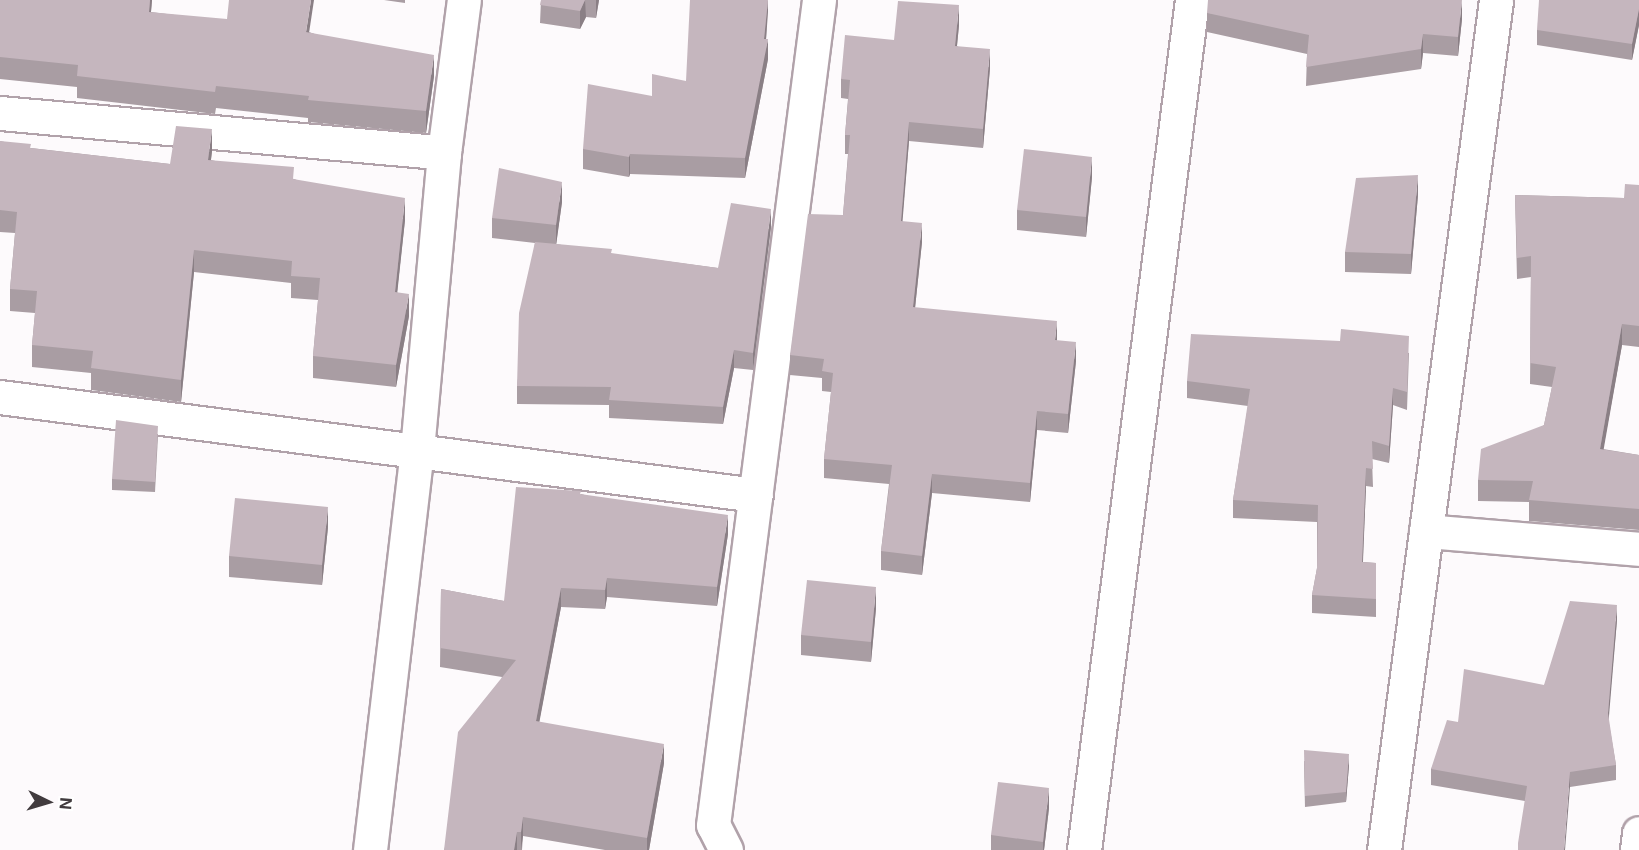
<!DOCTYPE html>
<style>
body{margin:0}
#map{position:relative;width:1639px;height:850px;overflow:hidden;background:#fdfafc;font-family:Inter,sans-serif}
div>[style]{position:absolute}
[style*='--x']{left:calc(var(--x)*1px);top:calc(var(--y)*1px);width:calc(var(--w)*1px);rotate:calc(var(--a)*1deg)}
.roads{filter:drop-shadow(2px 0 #b1a2aa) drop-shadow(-2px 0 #b1a2aa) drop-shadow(0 2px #b1a2aa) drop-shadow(0 -2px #b1a2aa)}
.minor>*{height:33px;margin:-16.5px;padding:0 16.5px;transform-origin:16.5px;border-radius:16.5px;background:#fff}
.wall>*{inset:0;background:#a99da3}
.shaded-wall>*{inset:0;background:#8a7f85}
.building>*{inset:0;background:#c5b6be}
span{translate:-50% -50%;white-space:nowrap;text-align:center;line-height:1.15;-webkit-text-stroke:4.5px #fff;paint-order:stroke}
.north{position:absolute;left:18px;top:772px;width:60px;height:60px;-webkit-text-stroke:4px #fff;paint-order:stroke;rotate:95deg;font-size:16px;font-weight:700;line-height:24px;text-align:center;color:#413b3e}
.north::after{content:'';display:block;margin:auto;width:21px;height:27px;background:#413b3e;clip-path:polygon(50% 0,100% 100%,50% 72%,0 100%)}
</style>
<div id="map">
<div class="roads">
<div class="minor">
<i style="--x:0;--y:113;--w:446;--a:5.1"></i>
<i style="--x:0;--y:397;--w:762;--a:7.39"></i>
<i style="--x:1426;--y:531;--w:214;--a:4.8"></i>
<i style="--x:370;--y:850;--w:403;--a:-83.3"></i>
<i style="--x:417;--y:450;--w:298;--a:-84.8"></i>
<i style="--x:444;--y:153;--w:154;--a:-82.6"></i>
<i style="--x:726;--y:850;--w:28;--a:-117"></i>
<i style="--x:713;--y:825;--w:832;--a:-82.68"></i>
<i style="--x:1084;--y:850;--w:857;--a:-82.76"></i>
<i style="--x:1384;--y:850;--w:857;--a:-82.49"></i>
<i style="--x:1637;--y:850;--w:17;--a:-83"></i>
</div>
</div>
<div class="wall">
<i style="clip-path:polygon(0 0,152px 0,151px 12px,309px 32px,434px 76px,426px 133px,308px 122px,308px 118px,216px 108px,215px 114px,77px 98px,77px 87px,0 79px)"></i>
<i style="clip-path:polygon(384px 0,405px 0,405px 3px)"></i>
<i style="clip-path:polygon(541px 0,599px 0,596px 18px,586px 17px,580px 29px,540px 23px)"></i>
<i style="clip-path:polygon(768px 0,766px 39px,768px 59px,745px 178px,630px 174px,629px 177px,583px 169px,583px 149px,652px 96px,686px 81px)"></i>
<i style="clip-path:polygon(1639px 0,1639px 25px,1632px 60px,1537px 45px,1537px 30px)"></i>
<i style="clip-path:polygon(1207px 13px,1462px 19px,1458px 56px,1423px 53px,1421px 69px,1306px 86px,1307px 54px,1207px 32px)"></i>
<i style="clip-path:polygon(959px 25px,957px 46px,990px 68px,983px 148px,909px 141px,902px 221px,922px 242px,915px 308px,1057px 341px,1076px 361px,1068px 433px,1037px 430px,1030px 502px,932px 493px,922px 575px,881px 570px,881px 551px,889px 484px,824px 478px,824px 459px,831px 392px,822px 391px,822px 378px,790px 375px,790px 355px,843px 215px,848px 154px,845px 154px,845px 135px,848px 99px,841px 98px,841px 79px,894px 40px)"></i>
<i style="clip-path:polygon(0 141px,31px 148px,170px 164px,212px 151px,211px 160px,294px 179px,405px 220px,397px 292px,409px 316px,396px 387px,313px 378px,313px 356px,318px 300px,291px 298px,291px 283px,194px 272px,181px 402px,91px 390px,91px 373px,32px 367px,32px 345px,35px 313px,10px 311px,10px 289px,15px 233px,0 232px)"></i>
<i style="clip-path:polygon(1092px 177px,1086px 237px,1017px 230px,1017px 210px)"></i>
<i style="clip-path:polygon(1639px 185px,1639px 347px,1622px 345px,1603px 449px,1639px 455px,1639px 530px,1529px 521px,1529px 502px,1478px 501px,1478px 480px,1544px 425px,1552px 387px,1530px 384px,1531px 277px,1517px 279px,1515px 195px,1624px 198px)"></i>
<i style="clip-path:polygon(1418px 195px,1411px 274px,1345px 272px,1345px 252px)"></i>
<i style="clip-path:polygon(562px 202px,556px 244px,612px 254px,718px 268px,771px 227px,753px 370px,734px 368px,723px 424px,609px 418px,609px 405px,517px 404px,517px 386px,535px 243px,492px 238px,492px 218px)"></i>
<i style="clip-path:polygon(1340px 341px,1409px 353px,1407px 410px,1393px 405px,1389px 463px,1372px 459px,1373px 487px,1366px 486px,1363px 562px,1376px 563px,1376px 617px,1312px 613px,1312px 595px,1317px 568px,1317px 522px,1233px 518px,1233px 500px,1248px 406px,1187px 398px,1187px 381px)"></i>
<i style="clip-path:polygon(158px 436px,155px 492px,112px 490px,112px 479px)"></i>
<i style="clip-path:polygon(581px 494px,728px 534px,717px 606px,607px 597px,605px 609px,561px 607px,539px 722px,664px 763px,649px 850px,605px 850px,523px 836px,522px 850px,444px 850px,502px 677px,440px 667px,441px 589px,504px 601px)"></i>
<i style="clip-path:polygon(328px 527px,322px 585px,229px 577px,229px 556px)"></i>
<i style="clip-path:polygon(876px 608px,871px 662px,801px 655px,801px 635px)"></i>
<i style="clip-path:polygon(1617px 620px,1608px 718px,1616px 765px,1616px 780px,1570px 787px,1525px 801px,1431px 785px,1431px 769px,1458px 722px,1544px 685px)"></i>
<i style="clip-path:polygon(1304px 761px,1349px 765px,1346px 802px,1305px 807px)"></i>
<i style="clip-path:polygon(1049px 808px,1044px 850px,991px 850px,991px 835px)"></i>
</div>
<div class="shaded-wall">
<i style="clip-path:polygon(150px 0,152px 0,149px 34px,149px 12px)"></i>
<i style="clip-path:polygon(311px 0,314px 0,306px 53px,306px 32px)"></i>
<i style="clip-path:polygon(585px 0,586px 17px,580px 29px,580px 11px)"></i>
<i style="clip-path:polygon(596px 0,599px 0,596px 18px)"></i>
<i style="clip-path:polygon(768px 0,768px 12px,765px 54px,768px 39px,768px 59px,745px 178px,745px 158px,764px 39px)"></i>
<i style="clip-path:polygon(1462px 0,1462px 19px,1458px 56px,1458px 37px)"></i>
<i style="clip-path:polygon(959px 5px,959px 25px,955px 65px,955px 46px)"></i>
<i style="clip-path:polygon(1639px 9px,1639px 25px,1632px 60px,1632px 44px)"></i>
<i style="clip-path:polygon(1423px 34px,1423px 53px,1421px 69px,1421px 49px)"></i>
<i style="clip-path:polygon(990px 49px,990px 68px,983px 148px,983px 129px)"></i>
<i style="clip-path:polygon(434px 55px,434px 76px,426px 133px,426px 111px)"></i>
<i style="clip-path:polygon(909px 122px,909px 141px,901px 240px,901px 221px)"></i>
<i style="clip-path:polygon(212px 129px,212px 151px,208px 182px,208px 160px)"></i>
<i style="clip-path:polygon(630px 154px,630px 174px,629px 177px,629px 157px)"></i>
<i style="clip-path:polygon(1092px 157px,1092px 177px,1086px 237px,1086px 217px)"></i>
<i style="clip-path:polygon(1418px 175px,1418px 195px,1411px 274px,1411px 254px)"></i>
<i style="clip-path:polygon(562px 182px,562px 202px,556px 246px,556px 225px)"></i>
<i style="clip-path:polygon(405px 198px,405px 220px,395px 314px,395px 292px)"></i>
<i style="clip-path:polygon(771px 209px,771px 227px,753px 370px,753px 353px)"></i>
<i style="clip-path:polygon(922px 223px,922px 242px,913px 327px,913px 307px)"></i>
<i style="clip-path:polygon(194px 250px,194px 272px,181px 402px,181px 380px)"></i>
<i style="clip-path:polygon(409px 294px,409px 316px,396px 387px,396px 365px)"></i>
<i style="clip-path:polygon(1057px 321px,1057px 341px,1055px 340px)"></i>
<i style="clip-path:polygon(1622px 324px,1622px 345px,1600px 470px,1600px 449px)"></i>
<i style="clip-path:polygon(1076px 342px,1076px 361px,1068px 433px,1068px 414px)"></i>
<i style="clip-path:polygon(734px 350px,734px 368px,723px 424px,723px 407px)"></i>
<i style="clip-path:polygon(1393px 388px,1393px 405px,1389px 463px,1389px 446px)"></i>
<i style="clip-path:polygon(1037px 411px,1037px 430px,1030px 502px,1030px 483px)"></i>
<i style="clip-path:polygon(1366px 468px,1366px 486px,1362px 579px,1362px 562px)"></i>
<i style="clip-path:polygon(932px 474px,932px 493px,922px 575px,922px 556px)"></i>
<i style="clip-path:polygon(328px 507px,328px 527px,322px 585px,322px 565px)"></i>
<i style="clip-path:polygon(728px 515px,728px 534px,717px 606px,717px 587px)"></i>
<i style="clip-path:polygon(607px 578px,607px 597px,605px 609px,605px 590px)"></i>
<i style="clip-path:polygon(876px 587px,876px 608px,871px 662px,871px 642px)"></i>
<i style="clip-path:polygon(561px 588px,561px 607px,536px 740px,536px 721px)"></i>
<i style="clip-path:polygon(1617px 605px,1617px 620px,1608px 728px,1608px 713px)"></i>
<i style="clip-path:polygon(664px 744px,664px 763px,649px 850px,647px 850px,647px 838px)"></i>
<i style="clip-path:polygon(1349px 754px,1349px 765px,1346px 802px,1346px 792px)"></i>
<i style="clip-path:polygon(1570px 772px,1570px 787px,1565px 850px,1564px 850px)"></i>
<i style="clip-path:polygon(1049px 788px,1049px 808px,1044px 850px,1043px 850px,1043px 842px)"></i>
<i style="clip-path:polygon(523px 817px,523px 836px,521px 850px,521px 832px)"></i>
<i style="clip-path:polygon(517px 832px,517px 850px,514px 850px)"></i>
</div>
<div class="building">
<i style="clip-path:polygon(0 0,150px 0,149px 12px,227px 19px,229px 0,311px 0,306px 32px,434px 55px,426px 111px,308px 100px,309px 96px,216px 86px,215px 92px,77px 76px,78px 65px,0 57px)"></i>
<i style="clip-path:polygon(541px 0,585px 0,580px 11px,540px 5px)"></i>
<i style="clip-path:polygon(690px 0,768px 0,764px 39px,768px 39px,745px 158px,630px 154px,629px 157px,583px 149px,588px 84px,652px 96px,652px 74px,686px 81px)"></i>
<i style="clip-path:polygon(1208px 0,1462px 0,1458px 37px,1423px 34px,1421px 49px,1306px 67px,1309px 35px,1207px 13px)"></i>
<i style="clip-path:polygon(1539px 0,1639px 0,1639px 9px,1632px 44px,1537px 30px)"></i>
<i style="clip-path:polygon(898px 1px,959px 5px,955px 46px,990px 49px,983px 129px,909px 122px,901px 221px,922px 223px,913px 307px,1057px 321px,1055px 340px,1076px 342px,1068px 414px,1037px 411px,1030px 483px,932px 474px,922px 556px,881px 551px,892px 465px,824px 459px,833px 373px,822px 371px,824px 359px,790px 355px,808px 214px,843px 215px,850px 135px,845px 135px,850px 80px,841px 79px,845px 35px,894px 40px)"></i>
<i style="clip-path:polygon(176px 126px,212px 129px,208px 160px,294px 167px,293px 179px,405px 198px,395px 292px,409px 294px,396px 365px,313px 356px,320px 278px,291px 276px,292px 261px,194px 250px,181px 380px,91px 368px,93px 351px,32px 345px,37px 291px,10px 289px,17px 212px,0 210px,0 141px,31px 144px,30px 148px,170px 164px)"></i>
<i style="clip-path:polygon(1024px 149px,1092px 157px,1086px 217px,1017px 210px)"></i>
<i style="clip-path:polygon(499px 168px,562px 182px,556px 225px,492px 218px)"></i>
<i style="clip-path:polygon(1418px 175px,1411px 254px,1345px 252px,1356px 178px)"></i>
<i style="clip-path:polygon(1625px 184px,1639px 185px,1639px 326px,1622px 324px,1600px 449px,1639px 455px,1639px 509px,1529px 500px,1533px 481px,1478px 480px,1481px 449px,1544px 425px,1556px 367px,1530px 363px,1531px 256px,1517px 258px,1515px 195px,1624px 198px)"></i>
<i style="clip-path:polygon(731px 203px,771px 209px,753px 353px,734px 350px,723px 407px,609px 400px,611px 387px,517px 386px,519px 313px,535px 242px,612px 249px,611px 253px,718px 268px)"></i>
<i style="clip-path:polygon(1341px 329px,1409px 336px,1407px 392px,1393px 388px,1389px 446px,1372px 441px,1373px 469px,1366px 468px,1362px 562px,1376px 563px,1376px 599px,1312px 595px,1317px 568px,1318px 505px,1233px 500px,1250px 389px,1187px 381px,1191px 334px,1340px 341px)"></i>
<i style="clip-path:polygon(116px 420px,158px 426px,155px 482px,112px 479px)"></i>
<i style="clip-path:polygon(516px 487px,581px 491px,580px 494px,728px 515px,717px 587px,607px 578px,605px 590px,561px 588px,536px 721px,664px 744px,647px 838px,523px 817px,521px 832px,517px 832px,514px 850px,444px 850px,458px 732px,516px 660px,440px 648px,441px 589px,504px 601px)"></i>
<i style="clip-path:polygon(235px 498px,328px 507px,322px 565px,229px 556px)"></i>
<i style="clip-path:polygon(807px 580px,876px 587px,871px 642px,801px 635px)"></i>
<i style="clip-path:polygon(1570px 601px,1617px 605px,1608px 713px,1616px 765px,1570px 772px,1564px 850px,1518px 850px,1518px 843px,1527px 786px,1431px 769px,1447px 720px,1458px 722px,1464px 669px,1544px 685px)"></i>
<i style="clip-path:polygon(1304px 750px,1349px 754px,1346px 792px,1305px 796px)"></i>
<i style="clip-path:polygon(998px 782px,1049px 788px,1043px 842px,991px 835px)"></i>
</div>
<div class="north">N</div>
</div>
